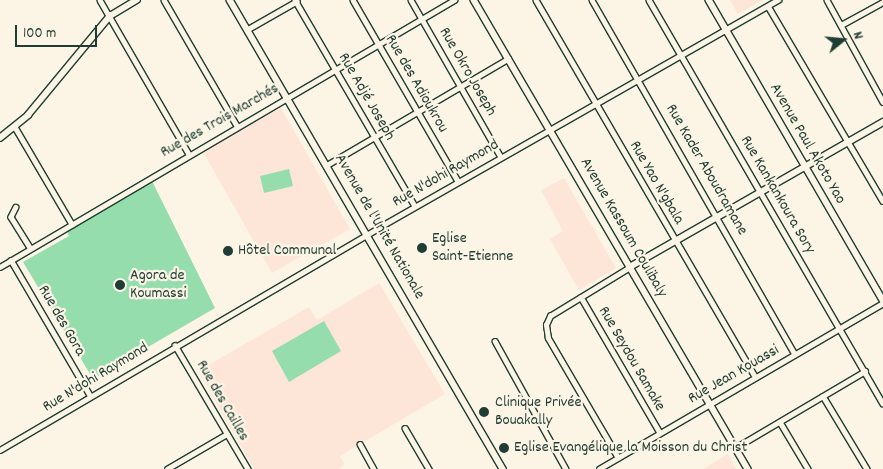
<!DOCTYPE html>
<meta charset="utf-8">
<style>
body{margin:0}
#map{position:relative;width:883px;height:469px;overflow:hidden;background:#fcf5e5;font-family:Dekko,sans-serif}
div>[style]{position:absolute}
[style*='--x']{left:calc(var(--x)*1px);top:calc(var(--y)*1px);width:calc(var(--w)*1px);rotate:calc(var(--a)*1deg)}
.built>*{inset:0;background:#fde6d8}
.green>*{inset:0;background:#95ddac}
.roads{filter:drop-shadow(1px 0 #1f3d34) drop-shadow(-1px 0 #1f3d34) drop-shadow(0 1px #1f3d34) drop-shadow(0 -1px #1f3d34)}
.minor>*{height:4.5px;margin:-2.25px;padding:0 2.25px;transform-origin:2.25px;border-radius:2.25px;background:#fcf5e5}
.tertiary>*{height:5.5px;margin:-2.75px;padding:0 2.75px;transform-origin:2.75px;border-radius:2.75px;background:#fcf5e5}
.dots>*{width:14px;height:14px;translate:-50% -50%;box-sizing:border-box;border:2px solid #fcf5e5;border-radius:50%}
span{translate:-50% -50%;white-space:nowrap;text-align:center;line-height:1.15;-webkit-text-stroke:4.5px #fcf5e5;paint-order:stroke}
.street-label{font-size:16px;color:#1f3d34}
.poi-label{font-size:16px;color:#1f3d34}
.left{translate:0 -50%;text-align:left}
.north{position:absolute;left:818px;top:15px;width:50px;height:50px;-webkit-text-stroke:4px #fcf5e5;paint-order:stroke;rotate:73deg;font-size:14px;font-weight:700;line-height:20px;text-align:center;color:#1f3d34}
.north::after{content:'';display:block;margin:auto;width:18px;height:22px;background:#1f3d34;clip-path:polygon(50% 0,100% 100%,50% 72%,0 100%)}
.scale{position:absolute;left:15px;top:25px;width:82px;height:22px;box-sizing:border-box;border:2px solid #1f3d34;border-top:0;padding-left:6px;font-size:15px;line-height:18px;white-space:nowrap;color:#1f3d34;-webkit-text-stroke:4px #fcf5e5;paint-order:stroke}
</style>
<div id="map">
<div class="built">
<i style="clip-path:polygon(730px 0,763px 0,738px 14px)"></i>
<i style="clip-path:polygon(281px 108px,350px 229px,272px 273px,203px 152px)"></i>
<i style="clip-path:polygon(564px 178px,616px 268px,579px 290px,550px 239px,563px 231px,541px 190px)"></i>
<i style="clip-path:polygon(379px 283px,445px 394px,340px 456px,345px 465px,339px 469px,254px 469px,198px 371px,309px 307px,317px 320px)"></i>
<i style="clip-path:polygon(728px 454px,736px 469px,703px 469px)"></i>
</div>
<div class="green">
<i style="clip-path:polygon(289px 169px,293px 186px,264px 193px,260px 176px)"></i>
<i style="clip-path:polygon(152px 181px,215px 308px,93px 379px,23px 262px,69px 236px,67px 231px)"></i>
<i style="clip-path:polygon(324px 321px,341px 351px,289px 382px,272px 351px)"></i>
</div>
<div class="roads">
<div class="minor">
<i style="--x:100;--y:0;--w:178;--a:60"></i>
<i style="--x:164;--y:0;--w:146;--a:59.9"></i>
<i style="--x:295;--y:0;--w:238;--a:59.8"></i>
<i style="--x:353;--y:0;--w:209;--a:59.9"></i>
<i style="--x:411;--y:0;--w:181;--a:60.2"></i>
<i style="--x:536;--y:0;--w:436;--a:59.8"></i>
<i style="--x:592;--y:0;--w:408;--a:60.2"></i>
<i style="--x:649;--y:0;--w:466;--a:59.9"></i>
<i style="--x:827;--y:0;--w:116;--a:61.2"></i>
<i style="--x:768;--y:6;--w:226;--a:59.5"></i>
<i style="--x:841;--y:25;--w:48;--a:-28.7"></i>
<i style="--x:248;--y:29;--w:56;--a:-29.7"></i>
<i style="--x:15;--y:127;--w:113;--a:59.6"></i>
<i style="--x:327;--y:165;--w:210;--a:-30.4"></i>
<i style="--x:16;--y:207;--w:11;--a:117"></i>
<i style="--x:11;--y:217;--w:36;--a:58"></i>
<i style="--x:11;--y:260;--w:156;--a:59.7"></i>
<i style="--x:0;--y:267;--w:527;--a:-30.46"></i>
<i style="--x:581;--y:297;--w:157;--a:59.8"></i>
<i style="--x:495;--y:341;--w:146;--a:61"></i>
<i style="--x:175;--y:345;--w:144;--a:59.5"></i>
<i style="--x:823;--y:396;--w:85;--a:58.9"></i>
<i style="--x:780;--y:422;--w:55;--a:59.2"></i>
<i style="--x:405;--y:428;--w:48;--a:59.7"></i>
<i style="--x:360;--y:444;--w:29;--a:61"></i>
<i style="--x:735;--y:448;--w:151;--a:-30.6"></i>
<i style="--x:0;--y:450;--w:436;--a:-30.4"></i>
<i style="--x:376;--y:229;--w:463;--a:-29.7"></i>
<i style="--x:618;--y:458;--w:139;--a:-120.3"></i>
<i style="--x:548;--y:338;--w:13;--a:-99"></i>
<i style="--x:546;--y:325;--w:10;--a:-66"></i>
<i style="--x:550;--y:316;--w:94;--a:-31.5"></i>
<i style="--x:167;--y:469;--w:69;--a:-30.3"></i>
<i style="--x:599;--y:469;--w:329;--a:-30.3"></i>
</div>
<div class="tertiary">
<i style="--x:230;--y:0;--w:543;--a:59.8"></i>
<i style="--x:474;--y:0;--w:543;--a:59.71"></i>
<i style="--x:709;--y:0;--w:347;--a:59.9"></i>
<i style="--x:0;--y:138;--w:36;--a:-39"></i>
<i style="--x:28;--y:115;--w:129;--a:-50.4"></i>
<i style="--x:110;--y:16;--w:31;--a:-31"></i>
<i style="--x:630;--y:267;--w:292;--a:-29.8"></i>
</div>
</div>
<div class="dots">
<i style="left:422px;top:248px;background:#1f3d34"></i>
<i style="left:228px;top:251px;background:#1f3d34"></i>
<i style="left:120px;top:285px;background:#1f3d34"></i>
<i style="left:484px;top:412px;background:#1f3d34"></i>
<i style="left:504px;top:448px;background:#1f3d34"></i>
</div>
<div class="street-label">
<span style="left:467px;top:72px;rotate:60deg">Rue Okro Joseph</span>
<span style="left:416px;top:84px;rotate:60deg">Rue des Adioukrou</span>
<span style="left:366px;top:97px;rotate:60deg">Rue Adjé Joseph</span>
<span style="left:220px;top:121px;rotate:-30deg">Rue des Trois Marchés</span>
<span style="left:807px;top:144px;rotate:60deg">Avenue Paul Akoto Yao</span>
<span style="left:706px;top:170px;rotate:60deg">Rue Kader Aboudramane</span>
<span style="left:446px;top:174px;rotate:-30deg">Rue N'dohi Raymond</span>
<span style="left:656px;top:183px;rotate:60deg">Rue Yao N'gbala</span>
<span style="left:777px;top:195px;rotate:60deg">Rue Kankankoura Sory</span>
<span style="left:379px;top:227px;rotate:60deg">Avenue de l'Unité Nationale</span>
<span style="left:623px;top:228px;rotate:60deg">Avenue Kassoum Coulibaly</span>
<span style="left:61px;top:321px;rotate:60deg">Rue des Gora</span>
<span style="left:631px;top:359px;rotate:60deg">Rue Seydou Samake</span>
<span style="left:734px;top:375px;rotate:-30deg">Rue Jean Kouassi</span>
<span style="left:96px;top:378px;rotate:-31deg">Rue N'dohi Raymond</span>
<span style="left:222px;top:401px;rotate:60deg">Rue des Cailles</span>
</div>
<div class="poi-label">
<span class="left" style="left:432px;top:248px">Eglise<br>Saint-Etienne</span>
<span class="left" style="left:238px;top:251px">Hôtel Communal</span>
<span class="left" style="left:130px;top:285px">Agora de<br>Koumassi</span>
<span class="left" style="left:495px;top:412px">Clinique Privée<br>Bouakally</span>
<span class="left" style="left:514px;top:448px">Eglise Evangélique la Moisson du Christ</span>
</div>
<div class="north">N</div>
<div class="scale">100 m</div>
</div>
